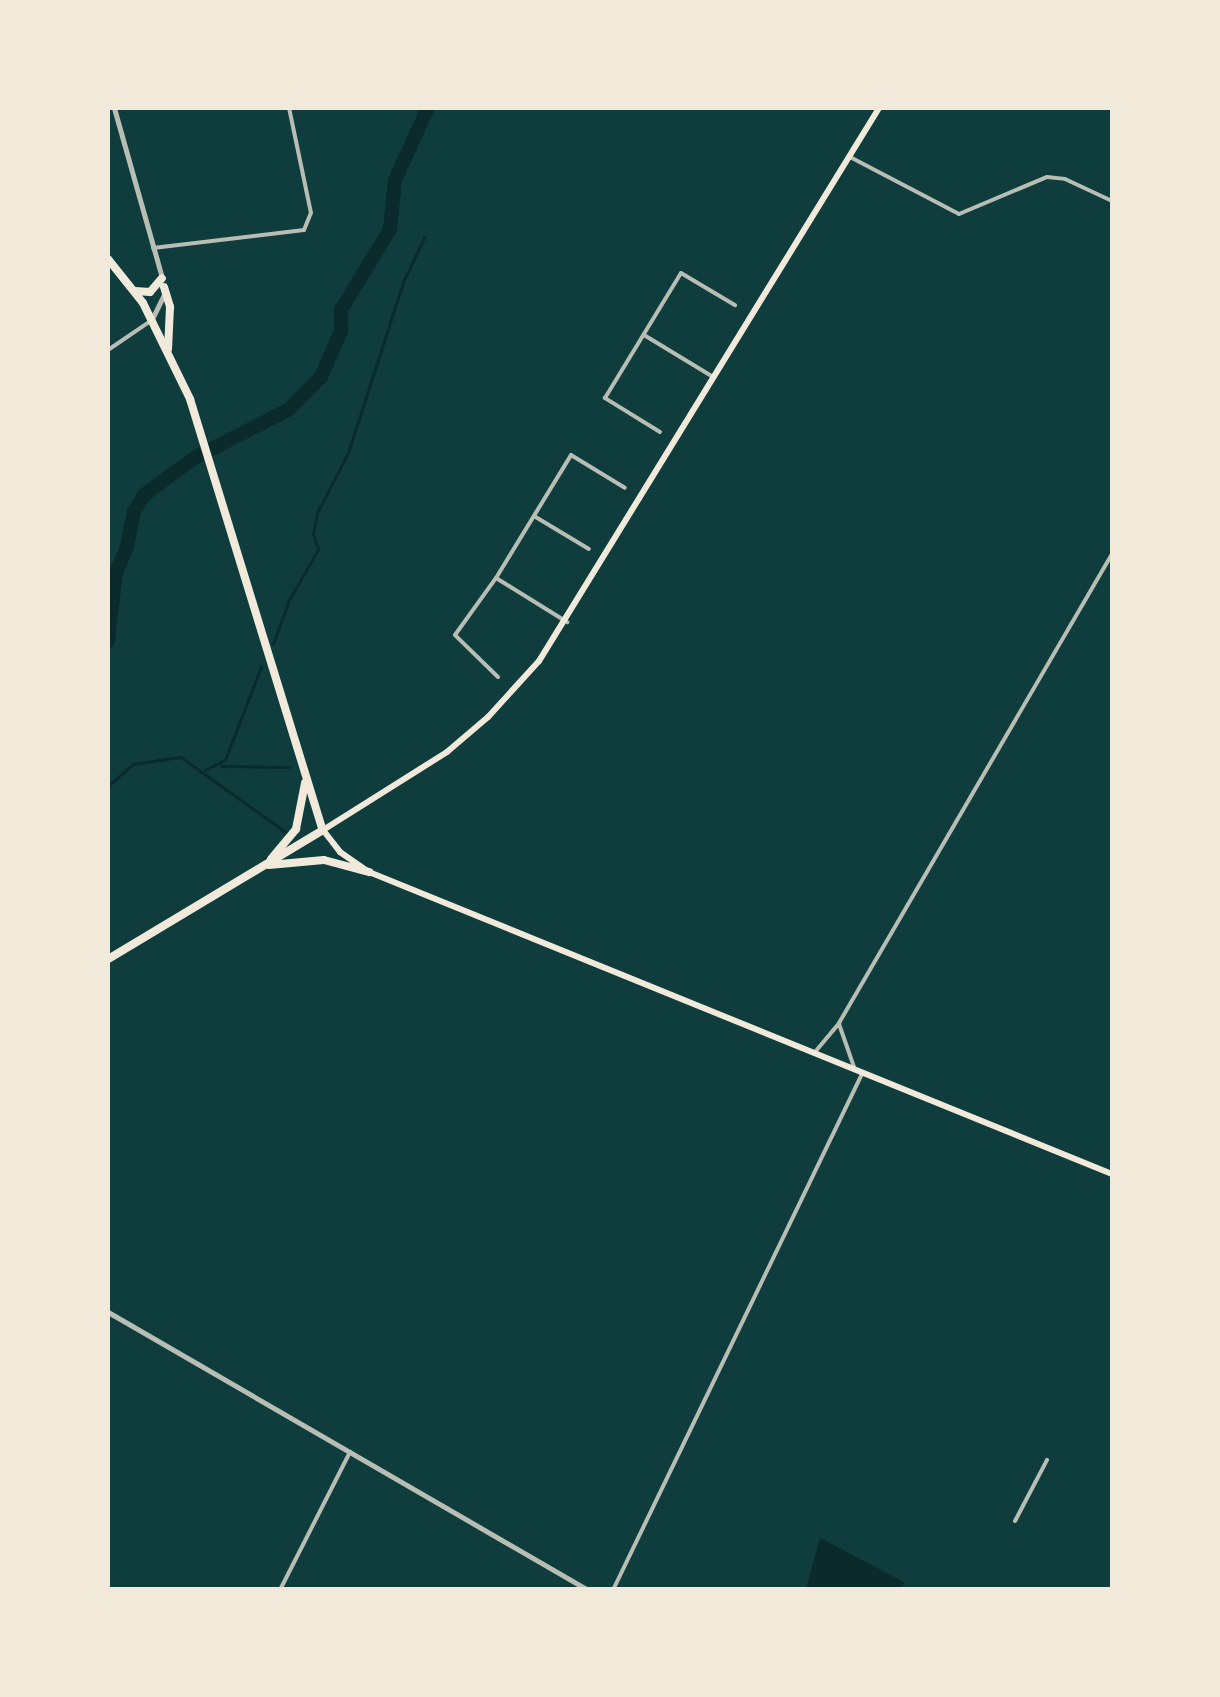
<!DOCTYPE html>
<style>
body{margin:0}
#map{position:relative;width:1220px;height:1697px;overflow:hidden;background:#0f3d3e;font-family:Literata,serif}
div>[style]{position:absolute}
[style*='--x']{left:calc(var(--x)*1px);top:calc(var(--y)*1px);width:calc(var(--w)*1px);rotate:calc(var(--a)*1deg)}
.water>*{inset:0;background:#0a2a2b}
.stream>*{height:2.5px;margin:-1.25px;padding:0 1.25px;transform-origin:1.25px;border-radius:1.25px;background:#0a2a2b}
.river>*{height:14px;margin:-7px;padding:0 7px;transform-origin:7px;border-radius:7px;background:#0a2a2b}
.minor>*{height:4px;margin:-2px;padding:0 2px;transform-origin:2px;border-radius:2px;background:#b8beb3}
.tertiary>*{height:5px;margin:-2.5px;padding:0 2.5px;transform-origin:2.5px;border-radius:2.5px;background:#b8beb3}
.secondary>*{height:6px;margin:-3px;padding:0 3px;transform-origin:3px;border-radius:3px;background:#f1e9da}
.primary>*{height:8px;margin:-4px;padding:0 4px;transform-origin:4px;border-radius:4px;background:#f1e9da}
span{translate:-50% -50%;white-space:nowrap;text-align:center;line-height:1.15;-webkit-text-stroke:9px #f1e9da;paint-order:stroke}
.frame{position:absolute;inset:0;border:110px solid #f1e9da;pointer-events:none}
</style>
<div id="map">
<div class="water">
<i style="clip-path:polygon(820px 1538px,904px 1582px,902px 1589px,806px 1589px)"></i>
</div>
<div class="stream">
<i style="--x:273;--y:644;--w:47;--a:-70"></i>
<i style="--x:289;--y:600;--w:58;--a:-59.9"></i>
<i style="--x:318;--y:550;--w:17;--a:-107"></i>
<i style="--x:313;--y:534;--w:21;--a:-79"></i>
<i style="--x:317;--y:513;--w:68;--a:-62.7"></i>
<i style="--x:348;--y:453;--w:182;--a:-72.1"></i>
<i style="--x:404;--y:280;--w:47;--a:-64.5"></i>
<i style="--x:221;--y:766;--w:68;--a:0.8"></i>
<i style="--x:205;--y:770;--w:22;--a:-27"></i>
<i style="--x:225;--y:760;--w:100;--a:-68.8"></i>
<i style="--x:108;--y:786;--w:33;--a:-41"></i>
<i style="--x:133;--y:764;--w:49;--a:-8.3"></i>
<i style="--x:181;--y:757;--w:130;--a:35.6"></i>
</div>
<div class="river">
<i style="--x:108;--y:641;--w:69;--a:-83.4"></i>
<i style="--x:116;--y:572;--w:27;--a:-66"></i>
<i style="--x:127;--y:547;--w:36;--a:-79"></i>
<i style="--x:134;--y:512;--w:20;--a:-60"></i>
<i style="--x:144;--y:495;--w:64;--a:-36.2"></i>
<i style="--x:196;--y:457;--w:103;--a:-27.1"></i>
<i style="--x:288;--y:410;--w:47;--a:-45"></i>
<i style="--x:321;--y:377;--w:50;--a:-66.5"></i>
<i style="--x:341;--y:331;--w:21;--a:-90"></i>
<i style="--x:341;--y:310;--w:95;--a:-58.8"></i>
<i style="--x:390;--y:229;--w:49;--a:-84.2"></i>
<i style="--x:395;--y:180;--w:79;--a:-65.4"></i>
</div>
<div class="minor">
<i style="--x:850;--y:157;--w:123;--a:27.6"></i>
<i style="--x:959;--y:214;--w:95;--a:-22.8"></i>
<i style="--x:1047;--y:177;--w:18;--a:6"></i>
<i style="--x:1065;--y:179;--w:52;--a:25.1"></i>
<i style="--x:153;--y:248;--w:152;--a:-6.8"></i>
<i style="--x:304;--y:230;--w:18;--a:-68"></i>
<i style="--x:311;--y:213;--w:107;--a:-101.8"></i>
<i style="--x:644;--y:335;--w:81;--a:31.3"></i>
<i style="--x:108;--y:350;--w:50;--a:-34.3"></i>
<i style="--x:660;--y:432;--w:65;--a:-148.3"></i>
<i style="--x:605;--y:398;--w:146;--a:-58.7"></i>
<i style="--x:681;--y:273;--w:63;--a:30.7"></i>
<i style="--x:534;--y:516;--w:64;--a:31"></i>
<i style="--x:496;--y:578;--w:84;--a:31.8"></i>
<i style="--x:498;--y:677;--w:60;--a:-135.7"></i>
<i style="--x:455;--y:635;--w:70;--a:-54.3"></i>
<i style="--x:496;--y:578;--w:144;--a:-58.6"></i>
<i style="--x:571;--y:455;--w:63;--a:31.4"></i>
<i style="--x:839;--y:1024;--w:46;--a:70.8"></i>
<i style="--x:815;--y:1052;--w:38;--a:-50"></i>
<i style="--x:839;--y:1023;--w:543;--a:-59.8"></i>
<i style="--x:1015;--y:1521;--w:69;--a:-62.3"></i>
<i style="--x:280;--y:1590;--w:155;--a:-63.1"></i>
<i style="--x:613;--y:1590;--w:573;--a:-64.24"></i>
</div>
<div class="tertiary">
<i style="--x:114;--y:108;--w:177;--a:74.2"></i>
<i style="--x:152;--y:319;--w:28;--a:-64"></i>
<i style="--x:108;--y:1312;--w:555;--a:30.08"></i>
</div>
<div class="secondary">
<i style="--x:879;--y:108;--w:649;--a:121.58"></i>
<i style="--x:539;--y:661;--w:76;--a:132.3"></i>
<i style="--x:488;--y:717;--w:54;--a:139.5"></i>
<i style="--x:447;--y:752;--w:146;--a:147.8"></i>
<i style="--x:323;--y:830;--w:28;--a:52"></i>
<i style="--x:340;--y:852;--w:35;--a:35"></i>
<i style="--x:369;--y:872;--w:802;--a:22.12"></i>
</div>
<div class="primary">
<i style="--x:108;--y:259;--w:56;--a:51.5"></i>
<i style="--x:143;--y:303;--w:107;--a:63.9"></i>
<i style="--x:190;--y:399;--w:451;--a:72.9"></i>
<i style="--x:323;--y:830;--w:251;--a:149"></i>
<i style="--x:164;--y:287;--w:21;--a:73"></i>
<i style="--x:170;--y:307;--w:42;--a:92.7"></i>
<i style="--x:135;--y:291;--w:15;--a:4"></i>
<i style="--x:150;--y:292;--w:18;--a:-49"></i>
<i style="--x:271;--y:859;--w:39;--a:-50"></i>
<i style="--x:296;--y:829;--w:47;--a:-78.9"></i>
<i style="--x:269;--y:865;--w:55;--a:-5.2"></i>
<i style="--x:324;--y:860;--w:47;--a:14.9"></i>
</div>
<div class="frame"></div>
</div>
